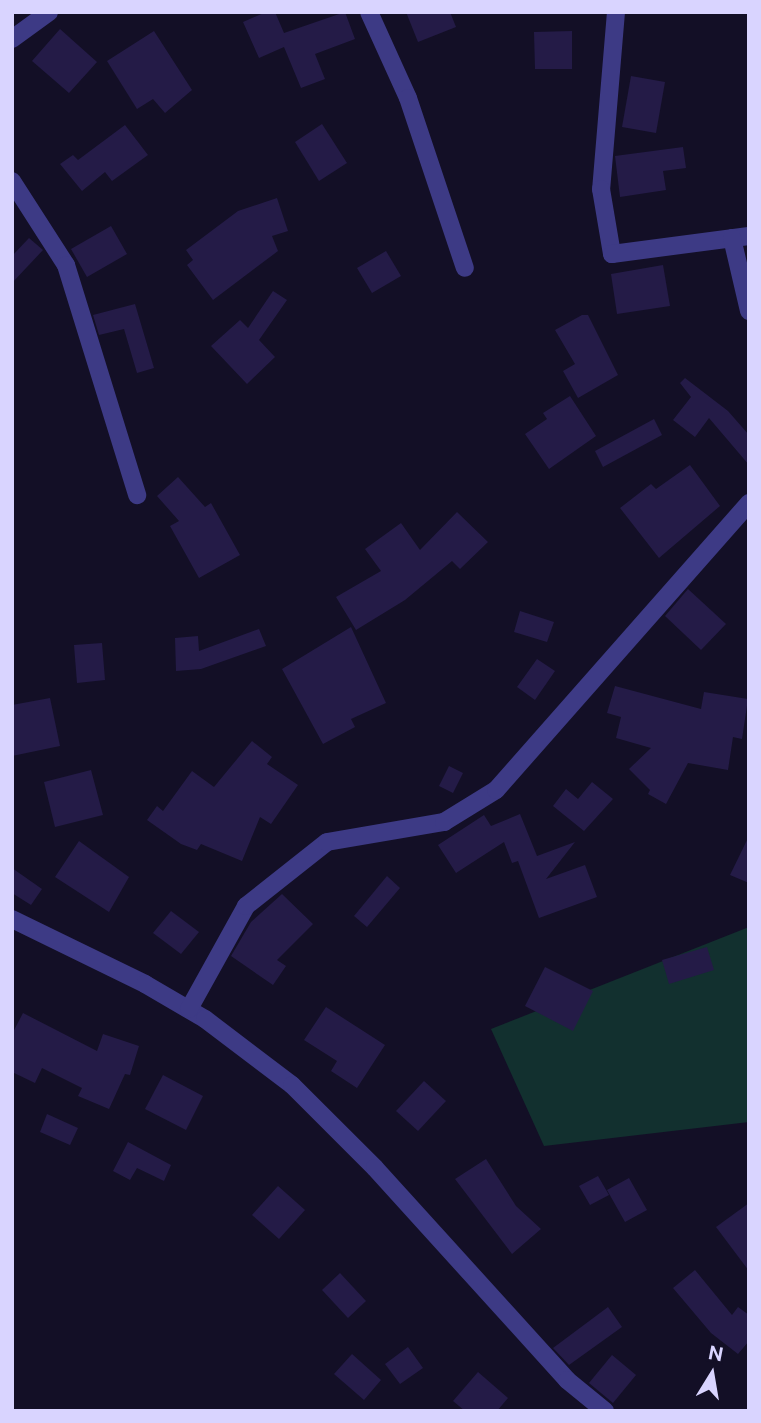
<!DOCTYPE html>
<style>
body{margin:0}
#map{position:relative;width:761px;height:1423px;overflow:hidden;background:#130f26;font-family:"Public Sans",sans-serif}
div>[style]{position:absolute}
[style*='--x']{left:calc(var(--x)*1px);top:calc(var(--y)*1px);width:calc(var(--w)*1px);rotate:calc(var(--a)*1deg)}
.green>*{inset:0;background:#12302f}
.building>*{inset:0;background:#241b47}
.minor>*{height:18px;margin:-9px;padding:0 9px;transform-origin:9px;border-radius:9px;background:#3d3a85}
span{translate:-50% -50%;white-space:nowrap;text-align:center;line-height:1.15;-webkit-text-stroke:5px #130f26;paint-order:stroke}
.frame{position:absolute;inset:0;border:14px solid #d9d4ff;pointer-events:none}
.north{position:absolute;left:677px;top:1339px;width:70px;height:70px;-webkit-text-stroke:5px #130f26;paint-order:stroke;rotate:11deg;font-size:19px;font-weight:700;line-height:28px;text-align:center;color:#d9d4ff}
.north::after{content:'';display:block;margin:auto;width:24px;height:32px;background:#d9d4ff;clip-path:polygon(50% 0,100% 100%,50% 72%,0 100%)}
</style>
<div id="map">
<div class="green">
<i style="clip-path:polygon(749px 927px,749px 1122px,544px 1146px,491px 1029px)"></i>
</div>
<div class="building">
<i style="clip-path:polygon(266px 12px,275px 12px,284px 33px,345px 12px,355px 39px,315px 54px,325px 79px,301px 88px,284px 47px,259px 58px,243px 22px)"></i>
<i style="clip-path:polygon(406px 12px,450px 12px,456px 27px,418px 42px)"></i>
<i style="clip-path:polygon(60px 29px,97px 62px,69px 93px,32px 61px)"></i>
<i style="clip-path:polygon(154px 31px,192px 90px,165px 113px,153px 99px,137px 109px,107px 61px)"></i>
<i style="clip-path:polygon(572px 31px,572px 69px,535px 69px,534px 32px)"></i>
<i style="clip-path:polygon(631px 76px,665px 82px,656px 133px,622px 127px)"></i>
<i style="clip-path:polygon(322px 124px,347px 163px,319px 181px,295px 142px)"></i>
<i style="clip-path:polygon(125px 125px,148px 155px,112px 181px,105px 172px,82px 191px,60px 164px,73px 155px,78px 160px)"></i>
<i style="clip-path:polygon(683px 147px,686px 168px,663px 171px,666px 190px,620px 197px,615px 156px)"></i>
<i style="clip-path:polygon(277px 198px,288px 231px,272px 236px,278px 251px,213px 300px,187px 265px,193px 260px,186px 250px,238px 211px)"></i>
<i style="clip-path:polygon(111px 226px,127px 254px,87px 277px,71px 249px)"></i>
<i style="clip-path:polygon(29px 238px,43px 250px,12px 283px,12px 256px)"></i>
<i style="clip-path:polygon(386px 251px,401px 276px,372px 293px,357px 268px)"></i>
<i style="clip-path:polygon(663px 265px,670px 306px,617px 314px,611px 274px)"></i>
<i style="clip-path:polygon(273px 291px,287px 300px,259px 340px,275px 357px,247px 384px,211px 346px,240px 320px,248px 328px)"></i>
<i style="clip-path:polygon(135px 304px,154px 368px,137px 373px,124px 329px,99px 335px,93px 315px)"></i>
<i style="clip-path:polygon(582px 315px,588px 315px,618px 375px,578px 398px,563px 371px,575px 364px,555px 330px)"></i>
<i style="clip-path:polygon(685px 378px,728px 411px,749px 435px,749px 465px,709px 418px,695px 437px,673px 420px,691px 397px,680px 383px)"></i>
<i style="clip-path:polygon(570px 396px,596px 436px,549px 469px,525px 434px,547px 419px,543px 413px)"></i>
<i style="clip-path:polygon(654px 419px,662px 435px,603px 467px,595px 451px)"></i>
<i style="clip-path:polygon(690px 465px,720px 506px,659px 558px,620px 508px,651px 484px,656px 489px)"></i>
<i style="clip-path:polygon(178px 477px,205px 507px,211px 503px,240px 555px,199px 578px,170px 526px,179px 521px,157px 496px)"></i>
<i style="clip-path:polygon(457px 512px,488px 542px,460px 569px,452px 561px,405px 600px,356px 630px,336px 597px,381px 571px,365px 549px,401px 523px,420px 550px)"></i>
<i style="clip-path:polygon(688px 589px,726px 624px,701px 650px,665px 616px)"></i>
<i style="clip-path:polygon(520px 611px,554px 622px,547px 642px,514px 632px)"></i>
<i style="clip-path:polygon(351px 627px,386px 703px,351px 719px,355px 727px,323px 744px,282px 669px)"></i>
<i style="clip-path:polygon(259px 629px,266px 646px,201px 669px,176px 671px,175px 638px,198px 636px,199px 651px)"></i>
<i style="clip-path:polygon(102px 643px,105px 680px,77px 683px,74px 645px)"></i>
<i style="clip-path:polygon(537px 659px,555px 671px,535px 700px,517px 687px)"></i>
<i style="clip-path:polygon(615px 686px,701px 709px,704px 692px,748px 699px,742px 739px,733px 737px,728px 770px,688px 763px,666px 804px,648px 794px,650px 790px,629px 769px,651px 748px,616px 738px,621px 717px,607px 713px)"></i>
<i style="clip-path:polygon(50px 698px,60px 746px,12px 756px,12px 705px)"></i>
<i style="clip-path:polygon(252px 741px,272px 757px,267px 764px,298px 785px,271px 824px,260px 817px,242px 861px,201px 844px,197px 850px,181px 844px,147px 820px,157px 806px,163px 811px,192px 771px,214px 787px)"></i>
<i style="clip-path:polygon(449px 766px,463px 773px,453px 793px,439px 786px)"></i>
<i style="clip-path:polygon(91px 770px,103px 815px,55px 827px,44px 782px)"></i>
<i style="clip-path:polygon(592px 782px,613px 799px,584px 831px,553px 806px,566px 789px,578px 799px)"></i>
<i style="clip-path:polygon(520px 814px,537px 856px,575px 842px,546px 879px,585px 865px,597px 897px,539px 918px,518px 861px,512px 863px,504px 842px,456px 873px,438px 845px,484px 815px,491px 826px)"></i>
<i style="clip-path:polygon(749px 836px,749px 883px,730px 875px)"></i>
<i style="clip-path:polygon(79px 841px,129px 877px,109px 912px,55px 877px)"></i>
<i style="clip-path:polygon(12px 868px,42px 889px,31px 905px,12px 893px)"></i>
<i style="clip-path:polygon(387px 876px,400px 888px,367px 927px,354px 916px)"></i>
<i style="clip-path:polygon(282px 894px,313px 924px,277px 960px,286px 966px,273px 985px,231px 956px,251px 922px)"></i>
<i style="clip-path:polygon(171px 911px,199px 932px,181px 954px,153px 933px)"></i>
<i style="clip-path:polygon(707px 947px,714px 970px,669px 984px,662px 960px)"></i>
<i style="clip-path:polygon(545px 967px,593px 991px,573px 1031px,525px 1006px)"></i>
<i style="clip-path:polygon(326px 1007px,385px 1045px,357px 1088px,331px 1071px,337px 1061px,304px 1040px)"></i>
<i style="clip-path:polygon(23px 1013px,97px 1051px,103px 1034px,139px 1046px,130px 1075px,125px 1074px,109px 1109px,78px 1096px,82px 1088px,42px 1068px,35px 1083px,12px 1072px,12px 1034px)"></i>
<i style="clip-path:polygon(163px 1075px,203px 1096px,186px 1130px,145px 1109px)"></i>
<i style="clip-path:polygon(424px 1081px,446px 1101px,418px 1131px,396px 1111px)"></i>
<i style="clip-path:polygon(47px 1114px,78px 1128px,70px 1145px,40px 1132px)"></i>
<i style="clip-path:polygon(128px 1142px,171px 1165px,164px 1181px,137px 1168px,130px 1180px,113px 1171px)"></i>
<i style="clip-path:polygon(486px 1159px,516px 1206px,541px 1229px,512px 1254px,455px 1179px)"></i>
<i style="clip-path:polygon(598px 1176px,609px 1195px,590px 1205px,579px 1186px)"></i>
<i style="clip-path:polygon(629px 1178px,647px 1210px,625px 1222px,607px 1190px)"></i>
<i style="clip-path:polygon(278px 1186px,305px 1210px,279px 1239px,252px 1215px)"></i>
<i style="clip-path:polygon(749px 1203px,749px 1271px,716px 1227px)"></i>
<i style="clip-path:polygon(695px 1270px,732px 1315px,738px 1307px,749px 1315px,749px 1341px,738px 1354px,711px 1333px,673px 1288px)"></i>
<i style="clip-path:polygon(340px 1273px,366px 1301px,348px 1318px,322px 1290px)"></i>
<i style="clip-path:polygon(608px 1307px,622px 1327px,569px 1365px,553px 1348px)"></i>
<i style="clip-path:polygon(408px 1347px,423px 1368px,400px 1384px,385px 1364px)"></i>
<i style="clip-path:polygon(352px 1354px,381px 1380px,364px 1400px,334px 1374px)"></i>
<i style="clip-path:polygon(612px 1355px,636px 1375px,613px 1403px,589px 1383px)"></i>
<i style="clip-path:polygon(478px 1372px,508px 1398px,497px 1411px,465px 1411px,453px 1401px)"></i>
</div>
<div class="minor">
<i style="--x:369;--y:12;--w:94;--a:65.6"></i>
<i style="--x:408;--y:98;--w:179;--a:71.5"></i>
<i style="--x:616;--y:12;--w:178;--a:94.8"></i>
<i style="--x:601;--y:189;--w:66;--a:80.4"></i>
<i style="--x:612;--y:254;--w:138;--a:-7.5"></i>
<i style="--x:12;--y:39;--w:46;--a:-36.1"></i>
<i style="--x:12;--y:181;--w:100;--a:57.3"></i>
<i style="--x:66;--y:265;--w:241;--a:72.8"></i>
<i style="--x:732;--y:238;--w:75;--a:76.9"></i>
<i style="--x:12;--y:919;--w:148;--a:26"></i>
<i style="--x:145;--y:984;--w:69;--a:30.3"></i>
<i style="--x:205;--y:1019;--w:109;--a:37.2"></i>
<i style="--x:292;--y:1085;--w:117;--a:45"></i>
<i style="--x:375;--y:1168;--w:286;--a:47.8"></i>
<i style="--x:567;--y:1380;--w:49;--a:39.2"></i>
<i style="--x:189;--y:1009;--w:118;--a:-61"></i>
<i style="--x:246;--y:906;--w:103;--a:-38.3"></i>
<i style="--x:327;--y:842;--w:119;--a:-9.7"></i>
<i style="--x:444;--y:822;--w:61;--a:-31.6"></i>
<i style="--x:496;--y:790;--w:383;--a:-48.6"></i>
</div>
<div class="frame"></div>
<div class="north">N</div>
</div>
